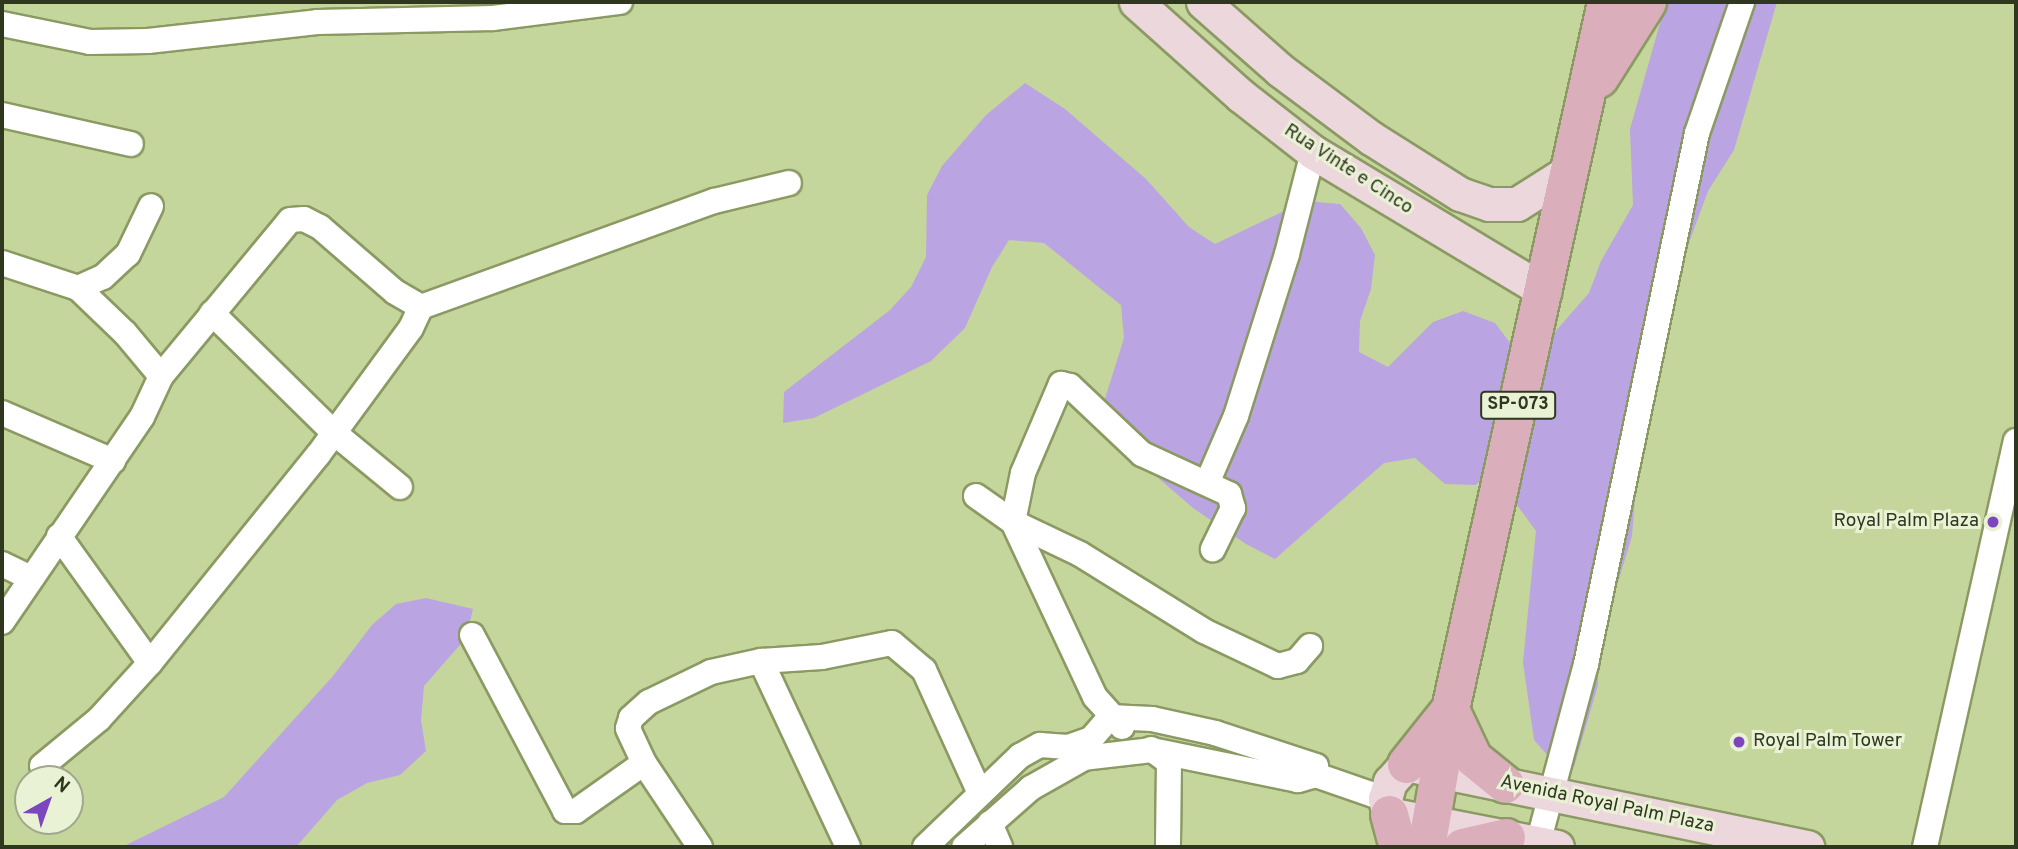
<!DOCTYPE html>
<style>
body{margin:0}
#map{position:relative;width:2018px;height:849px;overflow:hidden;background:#c5d69c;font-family:Overpass,sans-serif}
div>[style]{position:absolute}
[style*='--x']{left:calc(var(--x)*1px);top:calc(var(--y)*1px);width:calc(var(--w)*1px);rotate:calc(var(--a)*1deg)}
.green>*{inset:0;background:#baa4e1}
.roads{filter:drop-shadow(2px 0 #8b9a63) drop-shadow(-2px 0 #8b9a63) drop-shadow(0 2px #8b9a63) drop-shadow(0 -2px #8b9a63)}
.street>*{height:24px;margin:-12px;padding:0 12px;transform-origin:12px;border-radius:12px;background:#fff}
.secondary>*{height:33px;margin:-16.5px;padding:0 16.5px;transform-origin:16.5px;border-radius:16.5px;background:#ecd7dd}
.primary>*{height:37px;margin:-18.5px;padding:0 18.5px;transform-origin:18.5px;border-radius:18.5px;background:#daafbb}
.dots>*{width:19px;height:19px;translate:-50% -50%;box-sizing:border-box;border:4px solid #eaf2d5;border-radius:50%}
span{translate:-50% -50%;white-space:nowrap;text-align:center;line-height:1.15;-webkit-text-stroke:6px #eaf2d5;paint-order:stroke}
.shield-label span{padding:2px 5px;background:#eaf2d5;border:2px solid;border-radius:5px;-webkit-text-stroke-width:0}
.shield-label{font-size:18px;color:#303720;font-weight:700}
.street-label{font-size:19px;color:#303720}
.poi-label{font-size:19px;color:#303720}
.right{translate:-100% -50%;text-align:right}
.left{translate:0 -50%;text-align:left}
.frame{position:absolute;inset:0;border:4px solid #303720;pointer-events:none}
.north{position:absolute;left:14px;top:765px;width:70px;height:70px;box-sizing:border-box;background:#eaf2d5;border:2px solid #a0a78d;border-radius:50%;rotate:40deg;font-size:19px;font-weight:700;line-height:28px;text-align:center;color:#303720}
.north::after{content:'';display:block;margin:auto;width:24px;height:32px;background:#7c47be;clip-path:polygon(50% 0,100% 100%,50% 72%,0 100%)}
</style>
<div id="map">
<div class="green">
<i style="clip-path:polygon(1666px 2px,1777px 2px,1734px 150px,1708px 191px,1661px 319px,1638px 462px,1632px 536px,1598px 648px,1598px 685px,1574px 767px,1558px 767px,1534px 740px,1523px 662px,1536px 531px,1517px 505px,1484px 476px,1476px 485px,1445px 484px,1415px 458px,1384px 463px,1275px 559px,1246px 544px,1193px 508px,1142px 464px,1103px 405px,1124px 338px,1121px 305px,1044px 243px,1009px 240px,992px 267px,965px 328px,931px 361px,814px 418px,783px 423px,784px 392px,890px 310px,911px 287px,926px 257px,927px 195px,942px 166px,986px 115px,1025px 83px,1065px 109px,1146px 179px,1189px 227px,1215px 244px,1305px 201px,1340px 204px,1361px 228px,1375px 255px,1371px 289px,1360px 321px,1359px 352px,1388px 367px,1433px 322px,1463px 311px,1495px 323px,1517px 352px,1547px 341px,1589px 293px,1601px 261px,1633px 205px,1630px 129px)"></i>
<i style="clip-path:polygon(426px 598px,473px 609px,466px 638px,424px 686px,421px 720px,426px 751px,400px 775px,367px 783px,337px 800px,296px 847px,122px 847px,224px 797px,333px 676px,372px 625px,396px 604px)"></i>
</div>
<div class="roads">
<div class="street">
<i style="--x:2;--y:24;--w:90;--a:11.6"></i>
<i style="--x:90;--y:42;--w:58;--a:-1"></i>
<i style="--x:148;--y:41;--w:170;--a:-6.4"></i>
<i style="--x:317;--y:22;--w:176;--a:-1.3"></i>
<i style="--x:493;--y:18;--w:128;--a:-7.2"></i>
<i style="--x:2;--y:115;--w:132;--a:12.7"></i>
<i style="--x:2;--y:263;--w:80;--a:18.2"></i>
<i style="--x:78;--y:288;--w:65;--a:43.8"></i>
<i style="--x:125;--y:333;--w:56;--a:50.1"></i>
<i style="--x:78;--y:288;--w:27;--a:-24"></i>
<i style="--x:103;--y:277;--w:34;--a:-43"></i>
<i style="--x:128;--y:254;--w:53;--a:-64.4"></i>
<i style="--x:212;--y:313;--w:168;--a:44.5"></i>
<i style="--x:332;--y:431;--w:88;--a:39.5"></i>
<i style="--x:2;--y:413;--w:121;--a:23.4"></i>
<i style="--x:1208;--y:481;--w:71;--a:-66.7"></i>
<i style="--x:1236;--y:416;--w:170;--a:-72.5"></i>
<i style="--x:1287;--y:254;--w:105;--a:-75.7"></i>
<i style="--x:976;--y:496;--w:45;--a:35.1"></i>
<i style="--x:1013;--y:522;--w:74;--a:25.5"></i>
<i style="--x:1080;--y:554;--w:146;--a:31.8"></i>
<i style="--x:1204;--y:631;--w:82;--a:25.3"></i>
<i style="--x:1278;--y:666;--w:20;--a:-15"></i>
<i style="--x:1297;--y:661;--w:20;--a:-49"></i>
<i style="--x:59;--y:536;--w:156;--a:54.4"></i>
<i style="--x:2;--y:564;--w:30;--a:26"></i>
<i style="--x:2;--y:622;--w:248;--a:-55.7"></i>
<i style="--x:142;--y:417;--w:45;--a:-65.1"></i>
<i style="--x:161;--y:376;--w:202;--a:-50.4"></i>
<i style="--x:290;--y:220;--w:14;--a:-4"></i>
<i style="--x:304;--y:219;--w:18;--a:27"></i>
<i style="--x:320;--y:227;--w:99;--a:40.9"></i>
<i style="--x:395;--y:292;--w:30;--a:30"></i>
<i style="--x:421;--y:307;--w:312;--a:-19.9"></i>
<i style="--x:714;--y:201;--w:77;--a:-13.5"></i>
<i style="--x:472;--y:635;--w:199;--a:62.1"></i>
<i style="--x:565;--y:811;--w:11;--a:0"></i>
<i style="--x:576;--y:811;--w:83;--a:-35.2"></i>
<i style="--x:761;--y:661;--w:205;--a:64.9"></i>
<i style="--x:1122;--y:727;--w:40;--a:-132"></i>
<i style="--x:1095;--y:697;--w:193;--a:-115.1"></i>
<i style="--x:1013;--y:522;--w:50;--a:-78.5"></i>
<i style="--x:1023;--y:473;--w:97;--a:-66.9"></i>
<i style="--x:1061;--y:384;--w:9;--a:13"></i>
<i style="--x:1070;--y:386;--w:99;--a:43.4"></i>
<i style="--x:1142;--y:454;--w:96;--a:24.7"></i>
<i style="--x:1229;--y:494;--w:15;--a:74"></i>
<i style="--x:1233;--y:508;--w:46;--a:116"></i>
<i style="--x:1151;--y:749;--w:22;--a:36"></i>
<i style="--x:1169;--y:762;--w:85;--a:90.7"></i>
<i style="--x:42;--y:766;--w:74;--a:-39.5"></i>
<i style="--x:99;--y:719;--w:76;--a:-47.7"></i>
<i style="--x:150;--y:663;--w:267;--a:-51.1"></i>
<i style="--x:318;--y:455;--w:157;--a:-53.8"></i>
<i style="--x:411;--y:328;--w:23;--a:-65"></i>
<i style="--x:1316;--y:775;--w:73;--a:19.2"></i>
<i style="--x:990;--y:823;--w:26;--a:67"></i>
<i style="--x:700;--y:847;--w:101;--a:-123.7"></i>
<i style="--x:644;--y:763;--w:38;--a:-115"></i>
<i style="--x:628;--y:728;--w:10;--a:-73"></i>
<i style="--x:631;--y:718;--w:24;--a:-42"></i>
<i style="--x:649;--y:702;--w:69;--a:-25.8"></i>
<i style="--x:711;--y:672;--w:51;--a:-12.4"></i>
<i style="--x:761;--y:661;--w:61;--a:-3.8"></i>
<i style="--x:822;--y:657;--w:71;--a:-11.3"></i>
<i style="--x:892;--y:643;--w:42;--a:40.2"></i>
<i style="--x:924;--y:670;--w:133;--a:65.6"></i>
<i style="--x:925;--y:847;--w:132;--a:-43.8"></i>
<i style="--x:1020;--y:756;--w:23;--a:-29"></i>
<i style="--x:1040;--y:745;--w:28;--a:4"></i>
<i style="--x:1068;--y:747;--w:24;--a:-19"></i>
<i style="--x:1091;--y:739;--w:29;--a:-49"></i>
<i style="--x:1110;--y:717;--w:42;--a:2.7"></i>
<i style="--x:1152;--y:719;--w:65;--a:12.5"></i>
<i style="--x:1215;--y:733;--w:106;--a:18.1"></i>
<i style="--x:1316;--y:766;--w:9;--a:90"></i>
<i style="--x:1316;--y:775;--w:19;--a:164"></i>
<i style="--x:1298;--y:780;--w:149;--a:-168.4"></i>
<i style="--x:1152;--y:750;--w:68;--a:173.3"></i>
<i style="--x:1084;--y:758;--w:61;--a:150.5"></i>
<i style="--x:1031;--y:788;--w:89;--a:138.6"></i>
<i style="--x:1537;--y:847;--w:189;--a:-75"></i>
<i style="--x:1586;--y:664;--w:542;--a:-78.19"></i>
<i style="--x:1697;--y:133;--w:139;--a:-71"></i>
<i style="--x:1925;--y:847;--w:416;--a:-77.4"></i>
</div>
<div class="secondary">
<i style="--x:1136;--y:2;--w:140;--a:41.8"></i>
<i style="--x:1240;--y:95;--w:93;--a:38"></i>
<i style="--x:1313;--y:152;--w:270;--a:31"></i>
<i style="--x:1203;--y:2;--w:103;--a:41.4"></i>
<i style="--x:1280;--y:70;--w:114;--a:36.8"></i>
<i style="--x:1371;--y:138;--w:105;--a:32.2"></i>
<i style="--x:1460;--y:194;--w:31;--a:19"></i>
<i style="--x:1489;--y:204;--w:28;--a:0"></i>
<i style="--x:1517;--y:204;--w:58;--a:-32.3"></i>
<i style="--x:1557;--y:847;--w:171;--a:-168.9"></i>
<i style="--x:1389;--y:814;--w:16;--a:-105"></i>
<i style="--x:1385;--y:799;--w:18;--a:-74"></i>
<i style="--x:1390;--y:782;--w:24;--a:-48"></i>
<i style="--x:1406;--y:764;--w:410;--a:11.7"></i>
</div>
<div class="primary">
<i style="--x:1599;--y:78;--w:90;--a:-57.7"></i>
<i style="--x:1450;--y:709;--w:54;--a:64.9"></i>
<i style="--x:1473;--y:758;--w:41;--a:39.1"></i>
<i style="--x:1406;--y:764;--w:69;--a:-51.5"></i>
<i style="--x:1389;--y:814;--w:34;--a:75"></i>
<i style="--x:1426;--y:847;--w:140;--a:-80.1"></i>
<i style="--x:1450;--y:709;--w:724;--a:-77.56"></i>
<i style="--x:1462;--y:847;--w:45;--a:-12.8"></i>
</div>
</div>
<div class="dots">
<i style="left:1993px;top:522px;background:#7c47be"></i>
<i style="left:1739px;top:742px;background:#7c47be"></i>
</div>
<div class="shield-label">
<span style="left:1518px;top:405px">SP-073</span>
</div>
<div class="street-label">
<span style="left:1348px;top:170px;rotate:33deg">Rua Vinte e Cinco</span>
<span style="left:1607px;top:805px;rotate:12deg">Avenida Royal Palm Plaza</span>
</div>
<div class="poi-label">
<span class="right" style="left:1979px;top:522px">Royal Palm Plaza</span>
<span class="left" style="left:1753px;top:742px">Royal Palm Tower</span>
</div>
<div class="frame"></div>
<div class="north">N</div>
</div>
